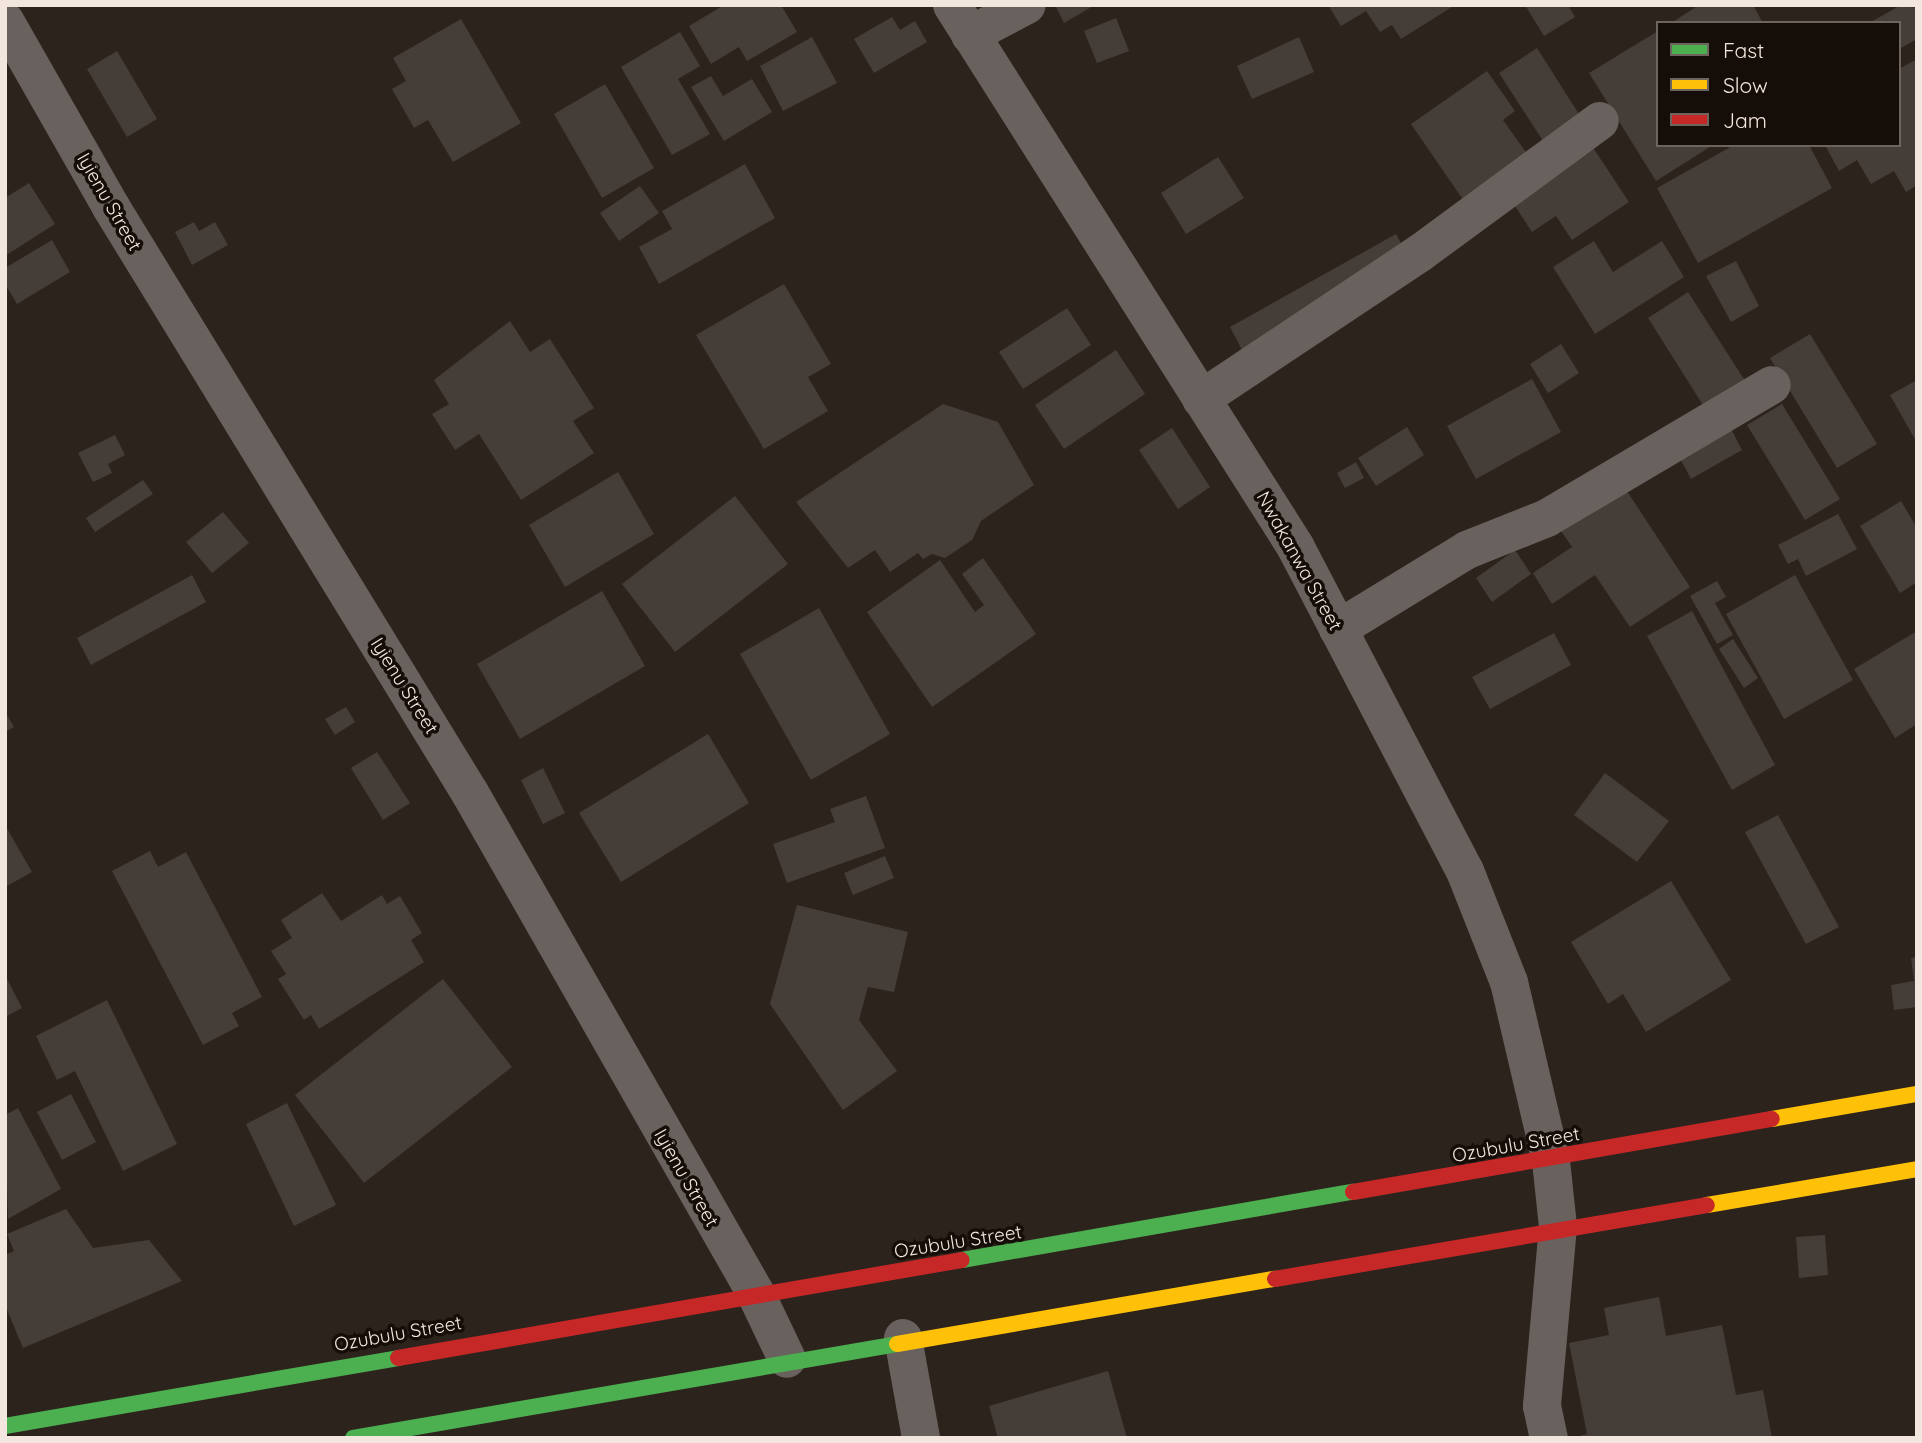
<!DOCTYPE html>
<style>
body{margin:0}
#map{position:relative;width:1922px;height:1443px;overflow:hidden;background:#2d231d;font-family:Quicksand,sans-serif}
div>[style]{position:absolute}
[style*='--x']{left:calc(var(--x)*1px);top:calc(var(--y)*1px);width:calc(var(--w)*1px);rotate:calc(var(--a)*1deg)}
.building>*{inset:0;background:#453d38}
.street>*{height:38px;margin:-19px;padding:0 19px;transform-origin:19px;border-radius:19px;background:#69615d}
.fast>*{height:16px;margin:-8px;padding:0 8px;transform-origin:8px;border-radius:8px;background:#4caf50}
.slow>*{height:16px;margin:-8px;padding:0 8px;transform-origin:8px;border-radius:8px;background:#ffc107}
.jam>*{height:16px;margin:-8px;padding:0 8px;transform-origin:8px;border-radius:8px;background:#c62828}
span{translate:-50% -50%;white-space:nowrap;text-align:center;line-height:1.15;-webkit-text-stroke:7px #150d08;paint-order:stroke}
.street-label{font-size:19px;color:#f3e6de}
.frame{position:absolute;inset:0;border:7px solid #f3e6de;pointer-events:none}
.legend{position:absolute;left:1656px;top:21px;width:245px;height:126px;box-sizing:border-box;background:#150d08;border:2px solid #6e645e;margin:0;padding:9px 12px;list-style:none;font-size:21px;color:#f3e6de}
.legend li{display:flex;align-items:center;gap:14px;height:35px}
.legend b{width:35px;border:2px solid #6e645e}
</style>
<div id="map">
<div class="building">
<i style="clip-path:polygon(724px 5px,781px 5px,797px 32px,747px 61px,739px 47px,711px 64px,689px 26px)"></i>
<i style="clip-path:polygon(1055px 5px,1095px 5px,1064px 23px)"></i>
<i style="clip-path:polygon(1328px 5px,1455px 5px,1401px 39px,1392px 25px,1380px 32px,1366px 11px,1341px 26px)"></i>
<i style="clip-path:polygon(1525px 5px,1568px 5px,1575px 17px,1544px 36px)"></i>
<i style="clip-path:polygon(1699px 5px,1753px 5px,1763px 23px,1671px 23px)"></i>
<i style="clip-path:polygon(1901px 5px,1917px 8px,1917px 39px,1899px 49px,1899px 23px,1869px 23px)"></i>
<i style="clip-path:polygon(892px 17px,900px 30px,915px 21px,927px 42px,874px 73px,854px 39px)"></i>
<i style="clip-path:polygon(1116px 18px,1129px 51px,1097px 63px,1084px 31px)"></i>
<i style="clip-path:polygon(461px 19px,521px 123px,453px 162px,428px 120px,414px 128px,392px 89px,406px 81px,393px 58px)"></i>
<i style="clip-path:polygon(1658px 31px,1658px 145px,1713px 145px,1656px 181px,1589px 73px)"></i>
<i style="clip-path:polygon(680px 32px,700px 66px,678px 79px,710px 134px,672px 155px,621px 67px)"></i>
<i style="clip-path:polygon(812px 37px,837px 83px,783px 111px,760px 66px)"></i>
<i style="clip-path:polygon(1299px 37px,1314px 72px,1252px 99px,1237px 66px)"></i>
<i style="clip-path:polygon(1537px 48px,1584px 122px,1547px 147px,1499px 73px)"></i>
<i style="clip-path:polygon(117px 51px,157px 119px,127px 137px,87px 69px)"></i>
<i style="clip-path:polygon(1917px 59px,1917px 185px,1906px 192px,1894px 171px,1871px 184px,1857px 160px,1839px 171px,1825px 145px,1899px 145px,1899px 69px)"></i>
<i style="clip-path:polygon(1487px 71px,1515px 111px,1503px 120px,1530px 158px,1466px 204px,1411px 124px)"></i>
<i style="clip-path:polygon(711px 76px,723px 96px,752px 79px,772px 112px,724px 141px,691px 87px)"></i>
<i style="clip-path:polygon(605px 84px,654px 168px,602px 198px,554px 114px)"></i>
<i style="clip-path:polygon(1590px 143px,1629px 202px,1572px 240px,1556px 216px,1532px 232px,1509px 197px)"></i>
<i style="clip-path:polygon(1734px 145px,1809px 145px,1832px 188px,1698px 263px,1657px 188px)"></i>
<i style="clip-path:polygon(1218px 157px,1244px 198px,1186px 234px,1161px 193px)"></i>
<i style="clip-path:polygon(745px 164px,775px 218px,659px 284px,639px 247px,672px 229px,662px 211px)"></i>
<i style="clip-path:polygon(29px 183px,55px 224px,5px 256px,5px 198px)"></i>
<i style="clip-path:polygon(640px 186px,659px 213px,619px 241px,600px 213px)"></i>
<i style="clip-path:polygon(194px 222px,199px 231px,215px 222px,228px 245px,192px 265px,175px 232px)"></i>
<i style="clip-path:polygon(1396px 234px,1409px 258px,1242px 350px,1230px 327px)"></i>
<i style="clip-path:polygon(52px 240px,70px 272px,17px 304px,5px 284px,5px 268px)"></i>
<i style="clip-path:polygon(1594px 241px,1613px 272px,1662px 241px,1684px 277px,1595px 334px,1553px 267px)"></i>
<i style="clip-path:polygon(1736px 261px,1759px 306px,1731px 322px,1706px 276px)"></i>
<i style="clip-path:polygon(784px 284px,831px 364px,808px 377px,828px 411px,764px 449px,696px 335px)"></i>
<i style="clip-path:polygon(1688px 292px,1749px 387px,1708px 413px,1648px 318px)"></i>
<i style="clip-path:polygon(1067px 308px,1091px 345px,1023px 389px,999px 352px)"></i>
<i style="clip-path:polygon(510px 321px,530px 352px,550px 339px,594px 408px,573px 421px,594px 453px,521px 500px,479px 434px,455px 450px,432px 414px,449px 404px,434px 380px)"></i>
<i style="clip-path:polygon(1810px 334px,1877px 444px,1837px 468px,1770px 358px)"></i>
<i style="clip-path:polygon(1561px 344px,1579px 373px,1548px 393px,1530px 364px)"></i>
<i style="clip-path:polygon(1116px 350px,1145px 394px,1064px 449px,1035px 405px)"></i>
<i style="clip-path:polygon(1532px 379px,1561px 432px,1476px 479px,1447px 426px)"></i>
<i style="clip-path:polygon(1917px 380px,1917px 443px,1890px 395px)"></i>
<i style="clip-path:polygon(943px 404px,998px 422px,1034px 485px,981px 521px,972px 540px,945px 558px,932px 554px,923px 559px,918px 553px,890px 572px,875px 550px,848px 568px,796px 502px)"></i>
<i style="clip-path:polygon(1782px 404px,1840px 499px,1805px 520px,1747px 425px)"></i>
<i style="clip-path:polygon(1728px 423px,1742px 450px,1691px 479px,1676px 451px)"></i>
<i style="clip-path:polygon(1407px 427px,1424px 455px,1376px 486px,1358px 458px)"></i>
<i style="clip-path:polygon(1172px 428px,1210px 487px,1178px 509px,1139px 450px)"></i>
<i style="clip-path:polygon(115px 435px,125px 455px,108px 464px,112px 473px,93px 482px,78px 453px)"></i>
<i style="clip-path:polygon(1356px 462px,1364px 478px,1345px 488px,1337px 473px)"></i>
<i style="clip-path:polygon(618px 472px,654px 534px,565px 587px,529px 525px)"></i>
<i style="clip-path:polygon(1619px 479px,1690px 587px,1630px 627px,1595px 575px,1552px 604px,1533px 573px,1572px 547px,1555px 522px)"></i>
<i style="clip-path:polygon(143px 480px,153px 494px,95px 532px,86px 518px)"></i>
<i style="clip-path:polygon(735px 496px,788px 564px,675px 652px,622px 584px)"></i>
<i style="clip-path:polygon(1901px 501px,1917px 528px,1917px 582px,1900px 593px,1860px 526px)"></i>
<i style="clip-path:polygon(223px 512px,249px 543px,212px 573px,186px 542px)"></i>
<i style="clip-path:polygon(1838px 514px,1857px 549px,1806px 576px,1798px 559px,1788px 564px,1778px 545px)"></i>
<i style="clip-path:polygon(1515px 550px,1531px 574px,1492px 602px,1476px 578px)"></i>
<i style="clip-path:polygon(983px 558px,1036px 634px,932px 707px,867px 612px,940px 560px,975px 612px,984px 605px,962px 574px)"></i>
<i style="clip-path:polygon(192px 575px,206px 602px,91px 665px,77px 638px)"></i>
<i style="clip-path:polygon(1795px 575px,1853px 680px,1784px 719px,1726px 614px)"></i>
<i style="clip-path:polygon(1717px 581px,1726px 597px,1715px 603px,1733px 635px,1717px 644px,1690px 596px)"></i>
<i style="clip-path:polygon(602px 591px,645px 666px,520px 739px,477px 664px)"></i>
<i style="clip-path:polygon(819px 608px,890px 734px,811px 780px,740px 654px)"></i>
<i style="clip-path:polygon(1692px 611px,1775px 765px,1732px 790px,1647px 636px)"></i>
<i style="clip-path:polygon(1917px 631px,1917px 724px,1895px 738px,1854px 669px)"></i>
<i style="clip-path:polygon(1554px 633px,1571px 665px,1490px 709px,1472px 677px)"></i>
<i style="clip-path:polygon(1733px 639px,1758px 678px,1744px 688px,1719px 649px)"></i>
<i style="clip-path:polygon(346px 707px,355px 722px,335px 735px,325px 719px)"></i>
<i style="clip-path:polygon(5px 712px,14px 727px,5px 732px)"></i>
<i style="clip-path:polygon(708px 734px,749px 803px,621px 882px,579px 813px)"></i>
<i style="clip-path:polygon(377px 752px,410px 803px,383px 820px,351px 768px)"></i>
<i style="clip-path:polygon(543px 768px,565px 813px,543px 824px,521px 780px)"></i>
<i style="clip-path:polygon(1605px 773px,1669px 821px,1637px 862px,1574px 815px)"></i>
<i style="clip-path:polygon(866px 796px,885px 848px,787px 883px,773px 844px,835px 822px,830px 809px)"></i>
<i style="clip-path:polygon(1778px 815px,1839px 927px,1806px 944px,1745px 832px)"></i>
<i style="clip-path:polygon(5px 825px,32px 872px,5px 887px)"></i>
<i style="clip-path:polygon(150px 851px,158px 867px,186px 852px,262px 997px,232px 1013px,239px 1026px,203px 1045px,112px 871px)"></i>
<i style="clip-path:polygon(885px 856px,894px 878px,853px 895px,844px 873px)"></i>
<i style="clip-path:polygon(1671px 881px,1731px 980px,1646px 1032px,1623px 994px,1608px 1004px,1571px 942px)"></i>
<i style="clip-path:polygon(322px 893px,341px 921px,382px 895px,387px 904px,400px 896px,422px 933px,411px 940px,424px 962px,319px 1029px,311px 1015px,304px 1020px,278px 979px,286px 974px,271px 951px,292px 938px,281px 920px)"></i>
<i style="clip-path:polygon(797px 905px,908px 932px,894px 992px,868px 987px,859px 1020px,897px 1071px,843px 1110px,770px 1004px)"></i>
<i style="clip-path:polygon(1917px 957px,1917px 1007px,1894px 1010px,1891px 985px,1914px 981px,1911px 958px)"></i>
<i style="clip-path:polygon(5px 975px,22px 1008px,5px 1017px)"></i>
<i style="clip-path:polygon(443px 979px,512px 1067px,364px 1183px,295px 1095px)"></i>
<i style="clip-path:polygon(107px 1000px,177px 1144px,123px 1171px,75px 1071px,57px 1080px,36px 1036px)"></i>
<i style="clip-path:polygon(71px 1094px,96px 1142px,62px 1160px,37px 1112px)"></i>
<i style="clip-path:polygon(287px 1103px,336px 1205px,294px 1226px,246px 1124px)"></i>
<i style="clip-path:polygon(18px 1108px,61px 1189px,8px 1219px,5px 1115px)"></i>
<i style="clip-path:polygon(66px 1209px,93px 1248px,149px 1240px,182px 1281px,23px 1348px,5px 1305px,5px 1255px,14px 1251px,7px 1234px)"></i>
<i style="clip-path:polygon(1825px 1235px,1828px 1275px,1799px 1278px,1796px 1237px)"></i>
<i style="clip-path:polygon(1659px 1297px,1666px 1336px,1722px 1325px,1736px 1395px,1763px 1390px,1772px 1438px,1572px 1438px,1587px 1434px,1569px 1343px,1609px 1335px,1604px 1308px)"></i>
<i style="clip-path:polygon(1108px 1371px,1127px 1438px,998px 1438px,989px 1406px)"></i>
</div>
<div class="street">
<i style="--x:952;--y:5;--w:641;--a:57.62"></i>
<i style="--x:1295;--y:546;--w:367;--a:62.4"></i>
<i style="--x:1465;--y:871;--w:119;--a:68.4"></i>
<i style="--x:1509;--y:982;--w:184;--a:76.8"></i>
<i style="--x:1551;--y:1161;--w:65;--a:83.9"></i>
<i style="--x:1558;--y:1226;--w:181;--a:95.1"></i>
<i style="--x:1542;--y:1406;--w:33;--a:78"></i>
<i style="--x:5;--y:21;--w:214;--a:60.3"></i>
<i style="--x:111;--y:207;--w:687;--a:58.51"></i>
<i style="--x:470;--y:793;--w:575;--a:60.27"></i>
<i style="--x:755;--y:1292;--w:74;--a:64.5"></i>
<i style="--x:970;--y:35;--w:64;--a:-27.8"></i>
<i style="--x:1201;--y:399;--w:263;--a:-33.7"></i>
<i style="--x:1420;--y:253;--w:223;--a:-36.3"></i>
<i style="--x:1338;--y:629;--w:151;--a:-31.5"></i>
<i style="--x:1467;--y:550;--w:86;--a:-21.8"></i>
<i style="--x:1547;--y:518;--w:261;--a:-30.6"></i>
<i style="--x:903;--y:1338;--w:102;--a:79.8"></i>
</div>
<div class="fast">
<i style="--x:962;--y:1260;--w:397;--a:-9.9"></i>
<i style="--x:5;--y:1426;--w:399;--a:-9.8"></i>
<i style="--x:353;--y:1438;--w:552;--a:-9.8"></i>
</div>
<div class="slow">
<i style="--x:1772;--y:1119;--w:147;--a:-9.8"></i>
<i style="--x:1707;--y:1205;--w:213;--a:-9.7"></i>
<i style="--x:897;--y:1344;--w:384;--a:-9.8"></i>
</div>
<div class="jam">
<i style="--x:1353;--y:1192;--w:425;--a:-9.9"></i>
<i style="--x:1275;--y:1279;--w:438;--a:-9.7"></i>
<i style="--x:398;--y:1358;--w:572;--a:-9.86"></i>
</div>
<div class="street-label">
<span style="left:109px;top:202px;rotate:60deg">Iyienu Street</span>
<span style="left:1299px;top:561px;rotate:61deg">Nwakanwa Street</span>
<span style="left:404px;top:686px;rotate:58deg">Iyienu Street</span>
<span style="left:1516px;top:1145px;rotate:-10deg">Ozubulu Street</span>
<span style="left:686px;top:1178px;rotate:60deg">Iyienu Street</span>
<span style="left:958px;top:1242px;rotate:-9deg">Ozubulu Street</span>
<span style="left:398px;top:1334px;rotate:-10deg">Ozubulu Street</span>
</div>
<div class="frame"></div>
<ul class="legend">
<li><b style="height:9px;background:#4caf50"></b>Fast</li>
<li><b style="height:9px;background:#ffc107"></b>Slow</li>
<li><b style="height:9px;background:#c62828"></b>Jam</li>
</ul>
</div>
